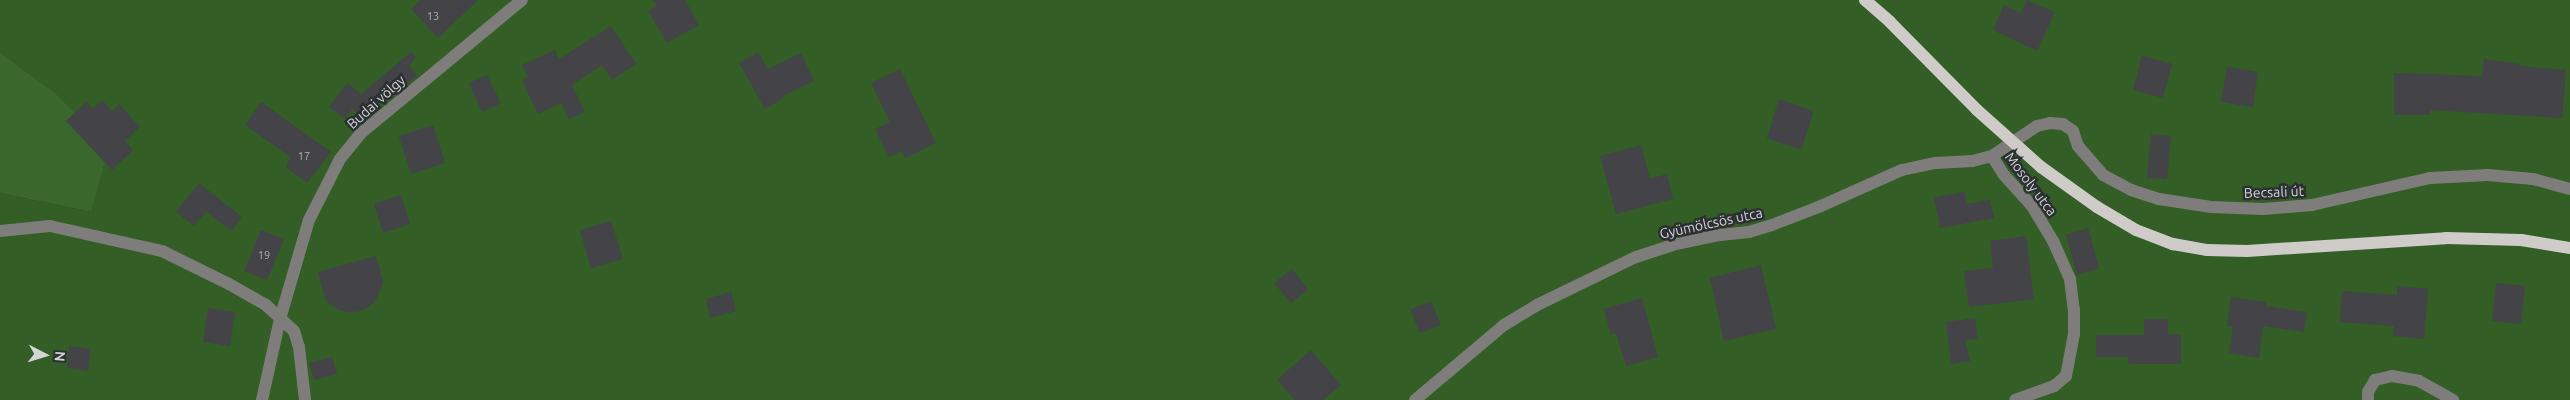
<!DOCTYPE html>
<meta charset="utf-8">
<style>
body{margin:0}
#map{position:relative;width:2570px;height:400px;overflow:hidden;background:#2d3033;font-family:Ubuntu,sans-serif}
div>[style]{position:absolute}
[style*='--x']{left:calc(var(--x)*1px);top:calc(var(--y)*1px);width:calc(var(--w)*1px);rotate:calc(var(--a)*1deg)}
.green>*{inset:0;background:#335e26}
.forest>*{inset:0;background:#3a672c}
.building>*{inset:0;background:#444347}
.minor>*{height:12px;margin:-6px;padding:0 6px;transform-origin:6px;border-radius:6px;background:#7f7d7c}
.major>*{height:12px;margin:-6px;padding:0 6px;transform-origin:6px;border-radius:6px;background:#cfcbc9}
span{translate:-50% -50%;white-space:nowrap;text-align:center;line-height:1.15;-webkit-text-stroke:5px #2d3033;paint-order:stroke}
.number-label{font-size:11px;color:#aeb0b2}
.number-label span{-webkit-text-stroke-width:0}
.street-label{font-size:14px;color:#d2d4d5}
.north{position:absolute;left:20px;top:330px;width:50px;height:50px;-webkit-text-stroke:4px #2d3033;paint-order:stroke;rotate:95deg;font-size:14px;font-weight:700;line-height:20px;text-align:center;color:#d2d4d5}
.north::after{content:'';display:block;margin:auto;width:18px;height:22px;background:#d2d4d5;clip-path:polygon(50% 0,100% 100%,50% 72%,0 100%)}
</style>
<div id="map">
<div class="green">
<i style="clip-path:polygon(0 0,2570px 0,2570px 400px,0 400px,0 193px,91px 212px,54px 92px,0 52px)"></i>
</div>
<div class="forest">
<i style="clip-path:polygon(0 52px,54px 92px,109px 147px,91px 212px,0 193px)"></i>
</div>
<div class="building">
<i style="clip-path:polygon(421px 0,478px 0,438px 38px,411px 9px)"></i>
<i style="clip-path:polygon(653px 0,685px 0,699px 25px,667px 43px,648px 11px,657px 6px)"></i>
<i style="clip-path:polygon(2027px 0,2055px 12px,2037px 51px,1993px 30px,2004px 5px,2021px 13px)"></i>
<i style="clip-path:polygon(611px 26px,636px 64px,612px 80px,602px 65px,572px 85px,585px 112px,569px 119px,561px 103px,538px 114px,522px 80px,528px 77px,522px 65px,555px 50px,559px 59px)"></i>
<i style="clip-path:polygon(411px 52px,416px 57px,409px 66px,417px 76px,387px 100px,386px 96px,365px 119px,352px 109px,345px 119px,329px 107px,347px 83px,361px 94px)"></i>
<i style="clip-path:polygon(758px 52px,768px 69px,801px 53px,814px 81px,783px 96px,784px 98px,765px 109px,739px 63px)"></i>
<i style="clip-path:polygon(2142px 56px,2172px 64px,2163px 98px,2133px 90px)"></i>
<i style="clip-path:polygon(2484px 59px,2520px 64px,2520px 66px,2566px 70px,2562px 118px,2430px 110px,2430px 115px,2394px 115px,2394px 73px,2482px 76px)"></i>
<i style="clip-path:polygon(2227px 67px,2258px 72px,2253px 107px,2221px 102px)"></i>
<i style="clip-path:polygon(900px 69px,936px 143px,905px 158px,902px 151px,889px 157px,875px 129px,890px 122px,871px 83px)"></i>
<i style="clip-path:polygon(487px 75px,501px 103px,482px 112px,469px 83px)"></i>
<i style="clip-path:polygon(1779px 99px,1814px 111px,1801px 150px,1767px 138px)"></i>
<i style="clip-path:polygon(102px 100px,112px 111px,119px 104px,140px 127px,125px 141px,133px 150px,112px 170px,66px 121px,86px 102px,93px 109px)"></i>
<i style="clip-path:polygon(261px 102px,331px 152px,307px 183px,286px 167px,291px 155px,289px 156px,245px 125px)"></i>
<i style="clip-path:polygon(433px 125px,445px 163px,411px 174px,399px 136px)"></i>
<i style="clip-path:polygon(2151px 134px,2171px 136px,2167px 179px,2147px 178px)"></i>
<i style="clip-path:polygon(1641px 145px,1650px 179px,1667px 174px,1673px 199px,1616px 214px,1600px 156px)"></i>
<i style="clip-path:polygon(199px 183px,242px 217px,231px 231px,206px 211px,194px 226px,176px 212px)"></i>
<i style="clip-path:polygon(1965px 192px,1967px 204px,1990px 200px,1994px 218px,1940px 228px,1934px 197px)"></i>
<i style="clip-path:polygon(401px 195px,410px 224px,383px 233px,374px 204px)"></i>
<i style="clip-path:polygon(611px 221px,623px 259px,591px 268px,580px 230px)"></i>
<i style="clip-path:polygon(2088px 228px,2099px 268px,2077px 275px,2066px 235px)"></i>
<i style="clip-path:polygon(261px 230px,284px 239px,267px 280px,244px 271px)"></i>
<i style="clip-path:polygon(2026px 236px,2034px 299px,1969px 307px,1964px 271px,1993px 268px,1990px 241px)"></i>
<i style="clip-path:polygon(376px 256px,383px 283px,377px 298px,370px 306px,361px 311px,350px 312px,339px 310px,330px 304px,325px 299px,318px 272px)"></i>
<i style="clip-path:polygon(1761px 265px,1776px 329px,1724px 341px,1710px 278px)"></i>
<i style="clip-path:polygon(1292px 269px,1308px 289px,1291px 303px,1274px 283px)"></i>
<i style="clip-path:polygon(2496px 283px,2525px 286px,2521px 324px,2492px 321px)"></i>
<i style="clip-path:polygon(2397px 286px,2428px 289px,2424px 339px,2393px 336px,2394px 326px,2340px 322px,2342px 291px,2397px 295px)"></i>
<i style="clip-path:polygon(731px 292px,736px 311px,710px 318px,706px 299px)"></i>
<i style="clip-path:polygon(2231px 297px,2266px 302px,2266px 306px,2307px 312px,2304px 332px,2263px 326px,2259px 358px,2229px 353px,2233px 326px,2227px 326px)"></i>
<i style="clip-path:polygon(1642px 298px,1658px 357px,1626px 366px,1616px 333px,1611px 335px,1604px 309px)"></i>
<i style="clip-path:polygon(1431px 301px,1441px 325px,1420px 333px,1410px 310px)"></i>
<i style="clip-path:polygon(208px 308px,235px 312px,230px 346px,203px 342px)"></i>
<i style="clip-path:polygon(1975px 318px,1978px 339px,1965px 340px,1970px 361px,1951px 364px,1946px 322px)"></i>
<i style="clip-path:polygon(2144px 319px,2168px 319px,2168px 334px,2181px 334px,2181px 364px,2128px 364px,2129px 357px,2096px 357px,2096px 335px,2144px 335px)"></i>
<i style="clip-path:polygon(69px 346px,91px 349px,88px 371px,67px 368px)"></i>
<i style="clip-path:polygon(1311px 350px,1341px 385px,1323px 400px,1295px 400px,1277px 380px)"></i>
<i style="clip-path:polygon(332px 357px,337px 374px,314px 380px,309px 363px)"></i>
</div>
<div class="minor">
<i style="--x:1992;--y:156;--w:22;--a:58"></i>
<i style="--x:2004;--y:175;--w:42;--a:47.9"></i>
<i style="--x:2032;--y:206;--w:41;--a:59"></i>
<i style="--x:2053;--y:241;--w:42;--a:65.9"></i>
<i style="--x:2070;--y:279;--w:31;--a:83"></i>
<i style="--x:2074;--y:310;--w:24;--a:90"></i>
<i style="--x:2074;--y:334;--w:43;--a:100.8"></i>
<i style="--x:2066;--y:376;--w:16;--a:140"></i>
<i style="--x:2054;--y:386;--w:41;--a:160.3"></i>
<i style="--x:0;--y:231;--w:50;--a:-5.7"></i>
<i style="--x:50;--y:226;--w:115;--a:12.6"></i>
<i style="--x:162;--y:251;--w:75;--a:26.2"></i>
<i style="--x:229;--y:284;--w:43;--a:29.6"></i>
<i style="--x:266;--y:305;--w:38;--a:43"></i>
<i style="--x:294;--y:331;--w:17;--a:73"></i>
<i style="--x:299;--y:347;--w:53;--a:83.5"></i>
<i style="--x:262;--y:400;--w:83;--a:-77.5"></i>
<i style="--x:280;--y:319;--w:103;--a:-73.7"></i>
<i style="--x:309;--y:220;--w:68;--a:-63.1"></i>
<i style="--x:340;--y:159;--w:32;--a:-51"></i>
<i style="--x:360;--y:134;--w:210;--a:-39.6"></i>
<i style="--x:1415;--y:400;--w:116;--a:-40.1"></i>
<i style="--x:1504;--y:325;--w:39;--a:-31"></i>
<i style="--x:1537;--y:305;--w:110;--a:-25.9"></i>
<i style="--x:1636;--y:257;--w:38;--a:-18"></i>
<i style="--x:1672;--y:245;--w:49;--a:-11.8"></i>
<i style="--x:1720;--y:235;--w:29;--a:-6"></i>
<i style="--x:1749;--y:232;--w:24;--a:-17"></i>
<i style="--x:1772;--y:225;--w:53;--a:-21.2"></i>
<i style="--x:1821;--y:206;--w:89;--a:-24"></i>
<i style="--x:1902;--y:170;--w:35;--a:-12"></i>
<i style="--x:1936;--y:163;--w:36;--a:-3"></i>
<i style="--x:1972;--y:161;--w:21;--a:-14"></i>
<i style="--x:1992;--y:156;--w:54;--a:-33.7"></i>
<i style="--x:2037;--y:126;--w:13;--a:-13"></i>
<i style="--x:2050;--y:123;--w:13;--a:4"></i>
<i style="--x:2063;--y:124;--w:12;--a:35"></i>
<i style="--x:2073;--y:131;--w:16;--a:72"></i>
<i style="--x:2078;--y:146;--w:38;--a:49"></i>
<i style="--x:2103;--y:175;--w:32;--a:28"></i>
<i style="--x:2131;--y:190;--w:29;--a:18"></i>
<i style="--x:2159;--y:199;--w:53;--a:8.7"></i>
<i style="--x:2211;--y:207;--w:52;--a:2.2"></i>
<i style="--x:2263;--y:209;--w:49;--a:-4.7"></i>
<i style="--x:2312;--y:205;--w:121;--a:-12.9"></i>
<i style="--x:2430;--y:178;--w:58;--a:-3"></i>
<i style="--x:2488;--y:175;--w:45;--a:5.1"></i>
<i style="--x:2533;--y:179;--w:38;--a:15"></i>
<i style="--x:2368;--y:400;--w:8;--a:-90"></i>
<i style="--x:2368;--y:392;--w:14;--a:-60"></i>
<i style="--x:2375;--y:380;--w:17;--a:-13"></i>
<i style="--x:2392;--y:376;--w:27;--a:10"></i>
<i style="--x:2419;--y:381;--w:39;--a:29"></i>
</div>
<div class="major">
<i style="--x:1865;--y:0;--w:33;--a:41"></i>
<i style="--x:1890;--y:22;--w:124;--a:45.3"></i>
<i style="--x:1977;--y:110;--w:86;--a:41.7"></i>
<i style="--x:2041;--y:167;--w:69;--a:35.5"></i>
<i style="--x:2097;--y:207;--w:45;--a:30.5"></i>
<i style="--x:2136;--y:230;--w:40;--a:21"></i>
<i style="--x:2173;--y:244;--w:35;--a:10"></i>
<i style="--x:2207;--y:250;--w:40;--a:1.4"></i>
<i style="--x:2247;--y:251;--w:199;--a:-3.7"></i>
<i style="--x:2446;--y:238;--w:75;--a:1.5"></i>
<i style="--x:2521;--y:240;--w:50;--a:9.3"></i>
</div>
<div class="number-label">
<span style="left:433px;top:16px">13</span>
<span style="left:304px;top:156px">17</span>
<span style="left:264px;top:255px">19</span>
</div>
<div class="street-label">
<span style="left:376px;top:102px;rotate:-42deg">Budai völgy</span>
<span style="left:2031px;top:184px;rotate:53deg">Mosoly utca</span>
<span style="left:2274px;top:192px;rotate:-2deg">Becsali út</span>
<span style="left:1711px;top:223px;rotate:-12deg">Gyümölcsös utca</span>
</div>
<div class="north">N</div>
</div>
